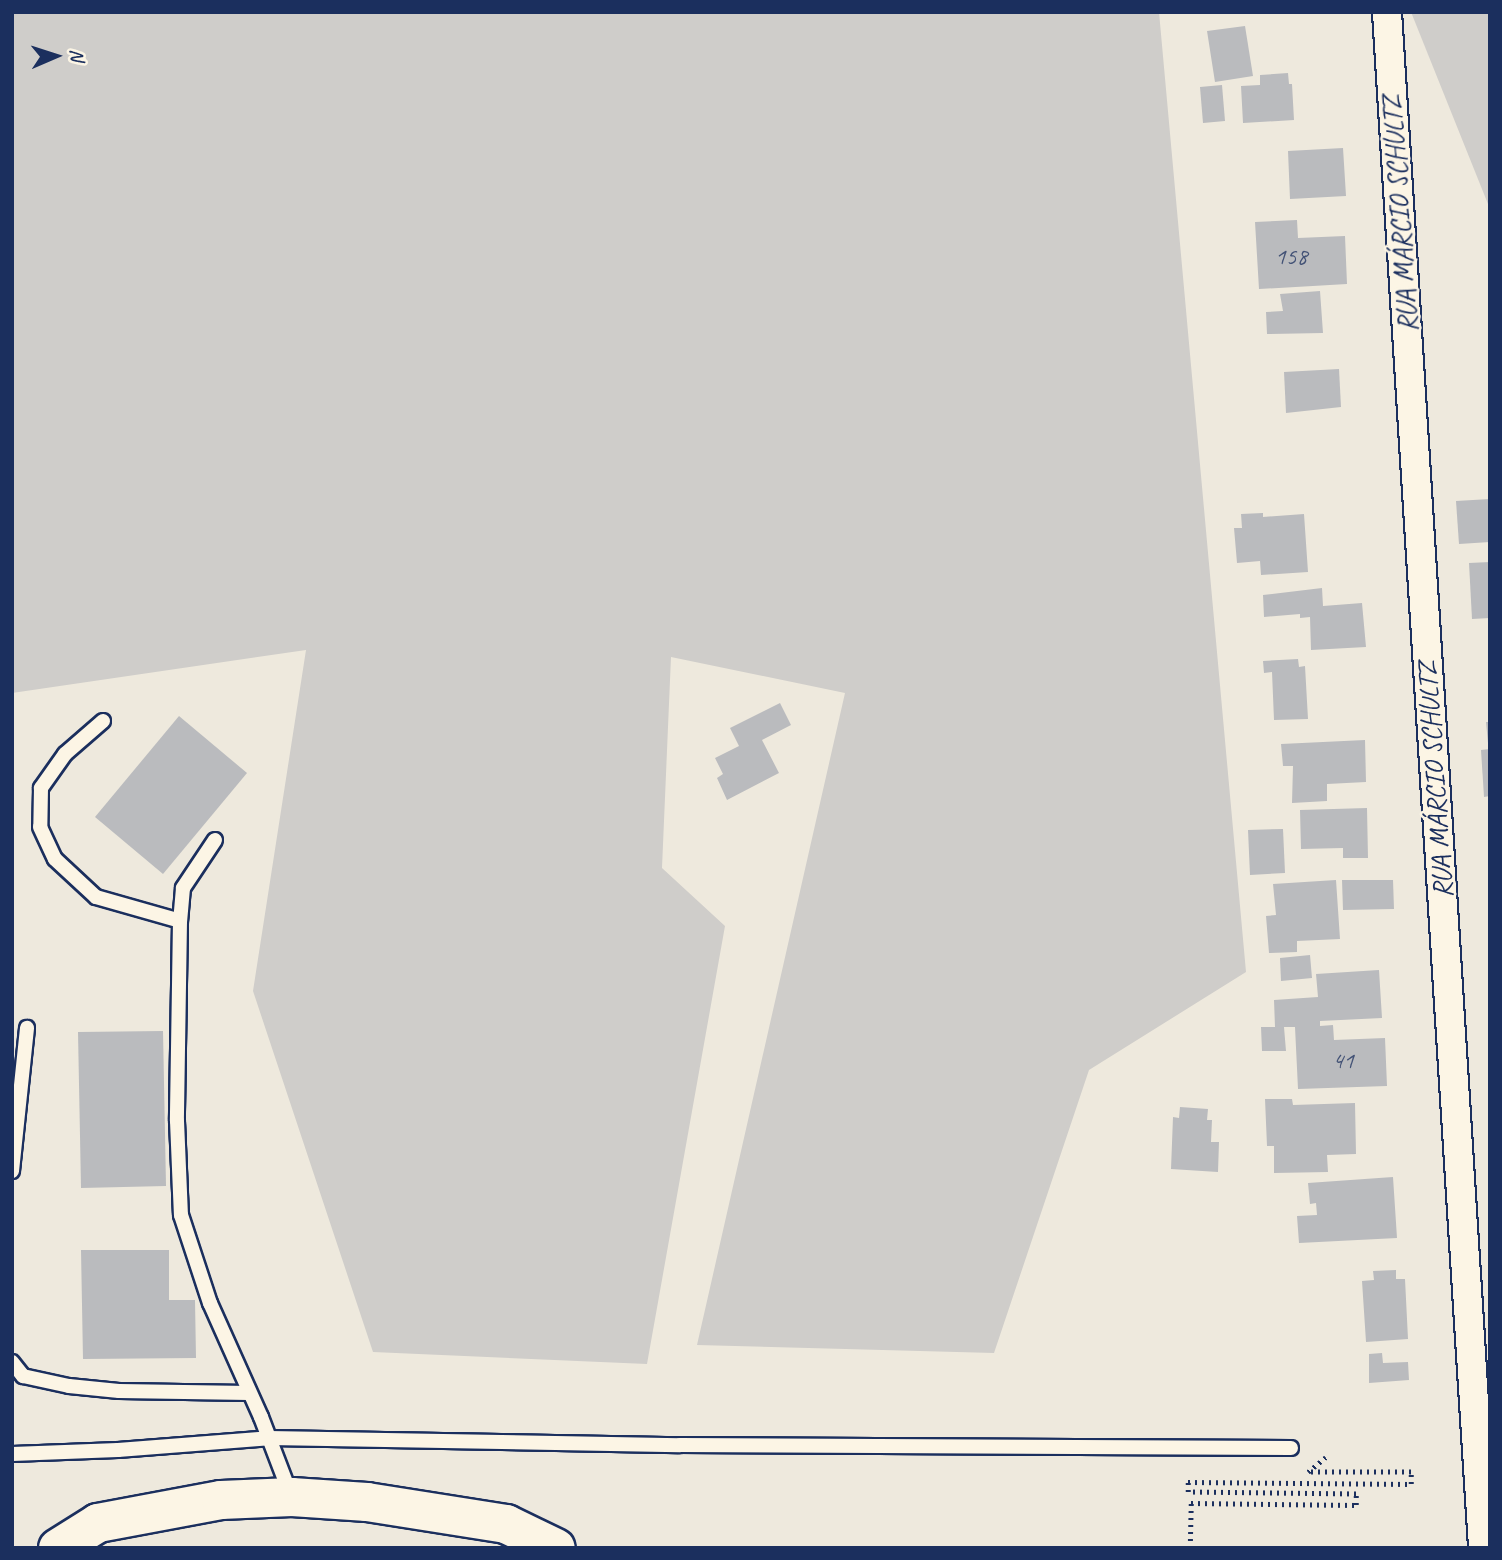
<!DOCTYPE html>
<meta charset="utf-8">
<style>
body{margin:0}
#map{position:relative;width:1502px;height:1560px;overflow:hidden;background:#eee9dd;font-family:Caveat,sans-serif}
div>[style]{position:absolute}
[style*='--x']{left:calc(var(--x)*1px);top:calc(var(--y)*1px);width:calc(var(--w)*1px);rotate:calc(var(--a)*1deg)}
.green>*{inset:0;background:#cfcdca}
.building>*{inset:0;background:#babbbe}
.path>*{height:4.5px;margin-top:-2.25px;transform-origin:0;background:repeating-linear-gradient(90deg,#1b2f5e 0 2px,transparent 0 7px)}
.roads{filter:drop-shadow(2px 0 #1b2f5e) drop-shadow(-2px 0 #1b2f5e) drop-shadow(0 2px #1b2f5e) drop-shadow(0 -2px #1b2f5e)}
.lane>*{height:14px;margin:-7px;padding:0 7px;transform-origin:7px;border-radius:7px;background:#fcf5e5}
.street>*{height:28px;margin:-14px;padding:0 14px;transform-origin:14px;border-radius:14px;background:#fcf5e5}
.highway>*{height:38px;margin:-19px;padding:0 19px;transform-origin:19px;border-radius:19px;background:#fcf5e5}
span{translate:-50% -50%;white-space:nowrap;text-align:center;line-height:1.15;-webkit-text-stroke:5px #fcf5e5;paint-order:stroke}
.number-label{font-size:24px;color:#435276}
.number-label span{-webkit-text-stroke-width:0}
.street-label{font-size:28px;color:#1b2f5e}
.frame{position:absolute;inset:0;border:14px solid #1b2f5e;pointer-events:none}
.north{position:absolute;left:21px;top:21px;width:70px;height:70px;-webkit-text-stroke:5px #fcf5e5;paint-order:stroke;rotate:87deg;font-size:19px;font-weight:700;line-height:28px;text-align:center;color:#1b2f5e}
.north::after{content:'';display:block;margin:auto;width:24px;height:32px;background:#1b2f5e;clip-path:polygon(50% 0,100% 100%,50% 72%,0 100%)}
</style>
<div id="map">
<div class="green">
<i style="clip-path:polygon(12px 12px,1159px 12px,1246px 972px,1089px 1070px,994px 1353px,697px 1345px,845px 693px,671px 657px,662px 868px,725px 926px,647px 1364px,373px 1352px,253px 991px,306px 650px,12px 693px)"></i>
<i style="clip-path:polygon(1411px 12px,1490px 12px,1490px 209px)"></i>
</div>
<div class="building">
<i style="clip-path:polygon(1245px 26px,1253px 76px,1215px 82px,1207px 31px)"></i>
<i style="clip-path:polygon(1288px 73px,1289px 84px,1292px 84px,1294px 120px,1243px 123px,1241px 86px,1260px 85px,1260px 75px)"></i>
<i style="clip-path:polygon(1222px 85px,1225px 121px,1203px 123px,1200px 87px)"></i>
<i style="clip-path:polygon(1343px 148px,1346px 196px,1290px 199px,1288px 151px)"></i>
<i style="clip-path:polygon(1297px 220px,1298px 238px,1345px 236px,1347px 284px,1259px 289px,1255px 222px)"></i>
<i style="clip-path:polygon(1320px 291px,1323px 333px,1267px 334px,1266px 312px,1283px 311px,1280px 294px)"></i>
<i style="clip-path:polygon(1339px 369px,1341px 407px,1286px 413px,1284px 372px)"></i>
<i style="clip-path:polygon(1490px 499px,1490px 542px,1459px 544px,1456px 501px)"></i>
<i style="clip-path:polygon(1263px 513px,1263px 517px,1304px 514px,1308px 572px,1261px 575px,1260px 561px,1237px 563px,1234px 528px,1242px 528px,1241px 514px)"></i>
<i style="clip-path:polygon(1490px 562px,1490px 618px,1472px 619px,1469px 563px)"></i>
<i style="clip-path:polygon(1322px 588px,1323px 606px,1362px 603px,1366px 647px,1311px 650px,1310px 617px,1300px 618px,1300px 614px,1264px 617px,1263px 595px)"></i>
<i style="clip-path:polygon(1298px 659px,1299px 667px,1305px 666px,1308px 719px,1274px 720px,1272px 672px,1264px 673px,1263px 661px)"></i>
<i style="clip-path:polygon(780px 703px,791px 725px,762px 740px,779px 773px,727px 800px,717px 778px,723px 774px,715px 758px,739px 746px,730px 728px)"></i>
<i style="clip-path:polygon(179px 716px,247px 773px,163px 874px,95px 817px)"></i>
<i style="clip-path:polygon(1486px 722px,1490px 722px,1490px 743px,1488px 743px)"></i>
<i style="clip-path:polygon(1365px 740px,1366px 782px,1327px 784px,1327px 801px,1292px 803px,1293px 766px,1283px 766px,1281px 744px)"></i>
<i style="clip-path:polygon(1490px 749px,1490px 796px,1484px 797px,1481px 750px)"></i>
<i style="clip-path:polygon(1367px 808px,1368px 858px,1343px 858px,1343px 848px,1301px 849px,1300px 810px)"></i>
<i style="clip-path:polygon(1283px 829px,1285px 873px,1250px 875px,1248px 830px)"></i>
<i style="clip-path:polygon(1336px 880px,1340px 939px,1297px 941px,1297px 952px,1269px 953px,1266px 916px,1276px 915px,1273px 884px)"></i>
<i style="clip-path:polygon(1342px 880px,1393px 880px,1394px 909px,1343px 910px)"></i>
<i style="clip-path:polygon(1310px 955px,1312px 978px,1281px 981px,1280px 958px)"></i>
<i style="clip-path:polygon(1379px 970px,1382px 1018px,1320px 1021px,1320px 1026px,1333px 1025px,1334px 1040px,1385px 1038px,1387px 1086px,1298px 1089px,1295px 1027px,1284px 1027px,1286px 1051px,1262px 1051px,1261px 1027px,1275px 1027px,1274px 1000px,1318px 997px,1316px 974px)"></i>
<i style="clip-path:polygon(163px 1031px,166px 1186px,81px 1188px,78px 1032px)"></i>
<i style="clip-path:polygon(1265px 1099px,1292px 1099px,1293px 1105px,1355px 1103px,1356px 1154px,1327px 1155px,1328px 1172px,1274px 1173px,1274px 1146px,1267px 1146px)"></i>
<i style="clip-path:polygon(1180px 1107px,1208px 1109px,1207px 1120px,1212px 1120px,1211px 1142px,1219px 1142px,1218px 1172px,1171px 1169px,1173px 1117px,1179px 1118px)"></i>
<i style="clip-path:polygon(1393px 1177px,1397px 1238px,1299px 1243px,1297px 1216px,1317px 1215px,1316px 1203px,1310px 1204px,1308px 1183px)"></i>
<i style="clip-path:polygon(81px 1250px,169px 1250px,169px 1300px,195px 1300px,196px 1358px,83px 1359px)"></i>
<i style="clip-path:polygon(1396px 1270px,1396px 1279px,1405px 1279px,1408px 1339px,1366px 1342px,1362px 1281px,1374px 1280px,1373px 1271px)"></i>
<i style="clip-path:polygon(1382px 1353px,1383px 1363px,1408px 1362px,1409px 1380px,1369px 1383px,1369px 1354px)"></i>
</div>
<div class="path">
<i style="--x:1190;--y:1548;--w:45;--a:-88.7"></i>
<i style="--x:1191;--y:1503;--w:165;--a:0.7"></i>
<i style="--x:1356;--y:1505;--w:11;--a:-90"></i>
<i style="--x:1356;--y:1494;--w:168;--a:-179.3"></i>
<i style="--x:1188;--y:1492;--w:10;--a:-90"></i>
<i style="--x:1188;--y:1482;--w:223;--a:0.5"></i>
<i style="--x:1411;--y:1484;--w:12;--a:-90"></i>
<i style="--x:1411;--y:1472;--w:103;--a:180"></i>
<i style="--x:1308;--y:1472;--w:23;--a:-40"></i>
</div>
<div class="roads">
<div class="lane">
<i style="--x:103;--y:721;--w:50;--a:139"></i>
<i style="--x:65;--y:754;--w:42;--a:125.2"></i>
<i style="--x:41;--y:788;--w:39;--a:91"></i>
<i style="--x:40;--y:827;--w:35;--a:65"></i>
<i style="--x:55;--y:859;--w:56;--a:42.8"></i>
<i style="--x:96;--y:897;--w:87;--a:15.9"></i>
<i style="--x:215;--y:840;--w:58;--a:123.7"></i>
<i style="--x:183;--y:888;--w:33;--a:95"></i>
<i style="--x:180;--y:921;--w:200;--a:90.9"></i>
<i style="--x:177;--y:1121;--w:94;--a:87.6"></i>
<i style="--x:181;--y:1215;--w:93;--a:71.8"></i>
<i style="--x:210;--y:1303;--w:125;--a:65.9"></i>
<i style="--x:261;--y:1417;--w:81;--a:69.1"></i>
<i style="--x:12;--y:1171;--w:144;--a:-84"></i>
<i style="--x:12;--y:1362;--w:18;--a:52"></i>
<i style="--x:23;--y:1376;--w:47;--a:12.3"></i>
<i style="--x:69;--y:1386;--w:50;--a:5.7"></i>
<i style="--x:119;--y:1391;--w:130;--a:0.9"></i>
<i style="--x:12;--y:1454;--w:106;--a:-2.2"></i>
<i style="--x:118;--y:1450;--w:151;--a:-4.5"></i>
<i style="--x:269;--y:1438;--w:411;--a:1"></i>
<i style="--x:680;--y:1445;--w:611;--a:0.28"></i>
</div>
<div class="street">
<i style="--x:1387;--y:12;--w:1539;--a:86.42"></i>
</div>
<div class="highway">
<i style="--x:58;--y:1548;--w:47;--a:-32"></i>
<i style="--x:98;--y:1523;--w:125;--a:-10.6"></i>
<i style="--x:221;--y:1500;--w:71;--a:-2.4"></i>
<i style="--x:292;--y:1497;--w:75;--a:3.8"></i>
<i style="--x:367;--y:1502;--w:141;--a:9"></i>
<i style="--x:506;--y:1524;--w:55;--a:25.6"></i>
</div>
</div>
<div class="number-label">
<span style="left:1291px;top:257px">158</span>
<span style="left:1343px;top:1061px">41</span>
</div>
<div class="street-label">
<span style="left:1400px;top:214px;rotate:-94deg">RUA MÁRCIO SCHULTZ</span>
<span style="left:1435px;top:780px;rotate:-94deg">RUA MÁRCIO SCHULTZ</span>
</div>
<div class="frame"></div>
<div class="north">N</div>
</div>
